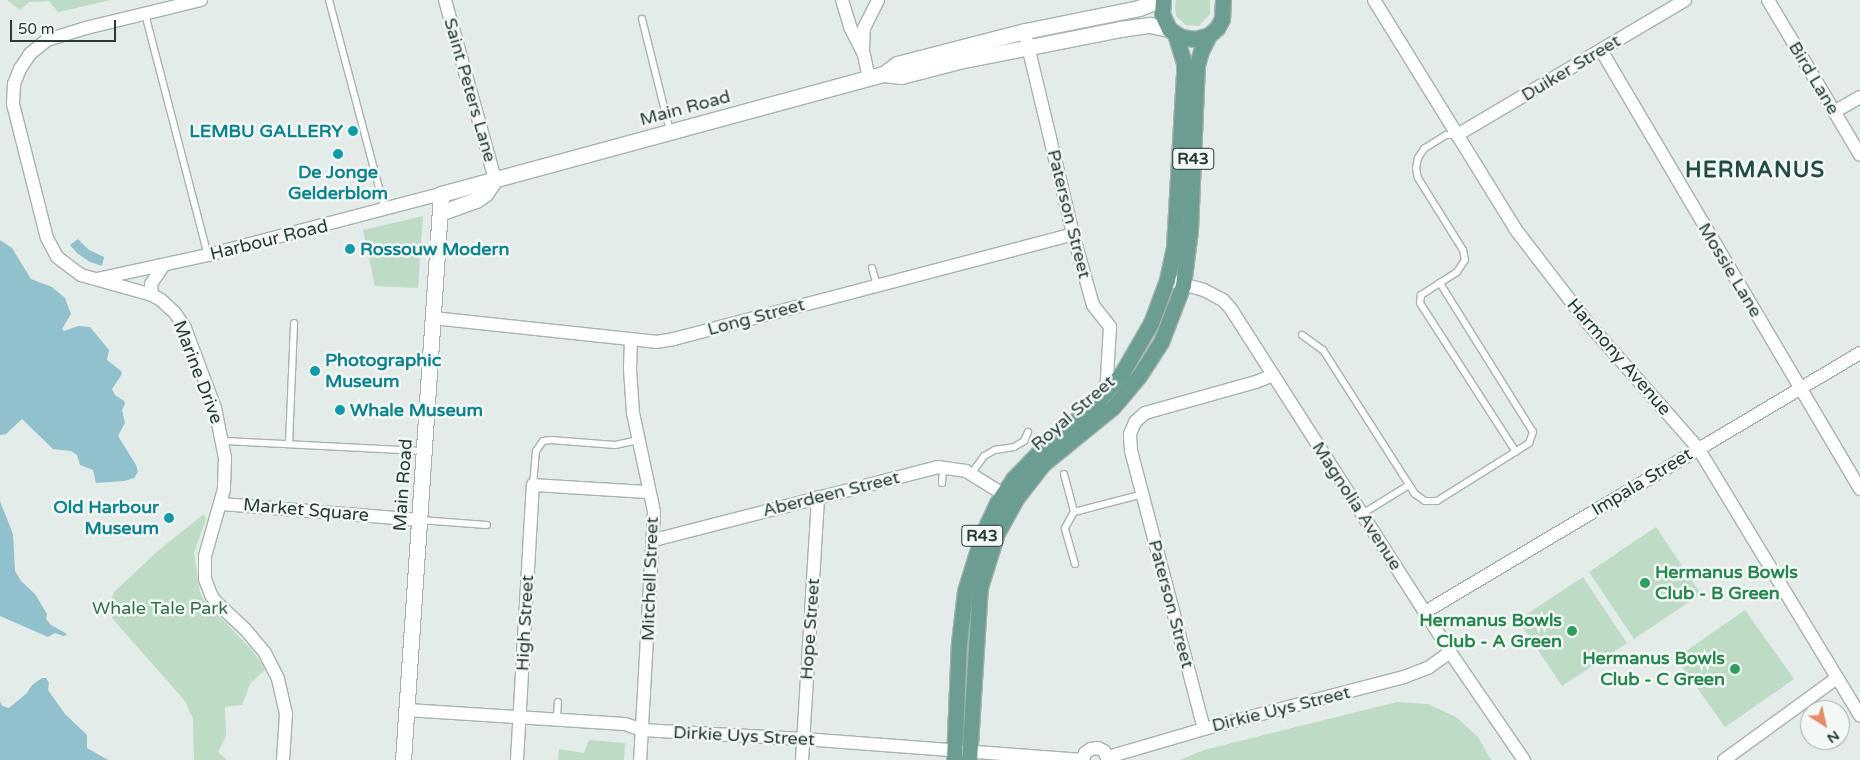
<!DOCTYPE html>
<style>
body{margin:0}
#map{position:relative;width:1860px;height:760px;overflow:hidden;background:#e3ece8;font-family:"Varela Round",sans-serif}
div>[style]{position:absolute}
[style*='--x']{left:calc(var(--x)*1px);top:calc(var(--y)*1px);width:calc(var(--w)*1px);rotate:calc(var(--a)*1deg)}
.green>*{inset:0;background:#bedbc6}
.water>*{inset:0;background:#90c1cc}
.roads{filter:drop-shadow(1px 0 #a6b3af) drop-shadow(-1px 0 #a6b3af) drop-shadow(0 1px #a6b3af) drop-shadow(0 -1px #a6b3af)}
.lane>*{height:6px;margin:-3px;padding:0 3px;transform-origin:3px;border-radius:3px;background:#fff}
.street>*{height:12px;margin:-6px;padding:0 6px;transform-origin:6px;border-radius:6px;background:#fff}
.secondary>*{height:15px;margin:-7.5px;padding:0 7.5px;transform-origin:7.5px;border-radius:7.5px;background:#fff}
.primary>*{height:15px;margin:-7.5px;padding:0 7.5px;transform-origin:7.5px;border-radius:7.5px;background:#6b9d92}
.dots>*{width:14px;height:14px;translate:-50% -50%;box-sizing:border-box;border:2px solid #f3f8f6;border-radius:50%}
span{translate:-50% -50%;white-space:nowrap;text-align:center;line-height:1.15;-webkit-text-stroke:5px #f3f8f6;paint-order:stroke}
.shield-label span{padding:1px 4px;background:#f3f8f6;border:1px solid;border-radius:4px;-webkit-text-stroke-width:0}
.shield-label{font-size:16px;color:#243b36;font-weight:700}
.street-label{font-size:18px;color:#243b36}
.culture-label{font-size:18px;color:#0d838f;font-weight:700}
.right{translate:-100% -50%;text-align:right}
.left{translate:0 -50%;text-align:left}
.leisure-label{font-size:18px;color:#27864d;font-weight:700}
.park-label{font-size:18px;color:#326f4b}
.district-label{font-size:22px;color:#224c43;font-weight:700;letter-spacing:1px}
.north{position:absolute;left:1800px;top:700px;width:50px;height:50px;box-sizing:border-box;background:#f3f8f6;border:1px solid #a0aca9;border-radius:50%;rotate:145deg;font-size:14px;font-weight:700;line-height:20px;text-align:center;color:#243b36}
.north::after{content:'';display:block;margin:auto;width:18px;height:22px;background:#e68a67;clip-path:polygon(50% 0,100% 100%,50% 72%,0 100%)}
.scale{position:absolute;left:10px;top:20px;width:106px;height:22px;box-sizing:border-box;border:2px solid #243b36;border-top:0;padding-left:6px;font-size:15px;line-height:18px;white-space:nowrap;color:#243b36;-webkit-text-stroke:4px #f3f8f6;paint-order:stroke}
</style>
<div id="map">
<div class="green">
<i style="clip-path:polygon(7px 0,111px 0,58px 12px,49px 1px,29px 2px,20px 10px)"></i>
<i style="clip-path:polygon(1176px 0,1210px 0,1210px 14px,1199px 26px,1186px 25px,1176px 16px,1175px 7px)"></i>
<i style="clip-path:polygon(423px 216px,418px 288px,375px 286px,363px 230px)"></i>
<i style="clip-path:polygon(204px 514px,206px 519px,194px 553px,200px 592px,204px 600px,251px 649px,266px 669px,250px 684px,242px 705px,225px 707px,226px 736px,218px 752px,227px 760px,194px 760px,193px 719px,185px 701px,112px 618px,109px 606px,114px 592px,159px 550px)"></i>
<i style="clip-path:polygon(1656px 527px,1701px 594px,1634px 639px,1589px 572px)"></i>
<i style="clip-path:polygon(1583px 577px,1627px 643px,1562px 686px,1518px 620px)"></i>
<i style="clip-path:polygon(1745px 610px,1794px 679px,1725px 727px,1676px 658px)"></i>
<i style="clip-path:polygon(1397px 702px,1428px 704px,1456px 717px,1478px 737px,1491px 760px,1180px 760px,1204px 750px)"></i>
<i style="clip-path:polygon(589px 740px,625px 743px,624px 760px,558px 760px,559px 749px,584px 753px)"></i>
</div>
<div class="water">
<i style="clip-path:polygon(78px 239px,89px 250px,104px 257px,102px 266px,90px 262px,77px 253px,70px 245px)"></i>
<i style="clip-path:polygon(0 240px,12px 248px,31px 279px,52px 287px,65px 298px,71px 314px,62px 329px,64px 331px,78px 326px,90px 327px,109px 350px,107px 360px,121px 371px,122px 374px,112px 389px,115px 395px,124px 401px,125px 404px,122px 410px,125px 423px,118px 436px,136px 465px,138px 472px,134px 478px,124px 481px,96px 483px,93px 470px,80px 465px,77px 455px,71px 451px,53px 449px,22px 419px,6px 434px,0 435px)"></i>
<i style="clip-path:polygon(0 501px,13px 534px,15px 571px,21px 581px,35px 594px,47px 614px,46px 619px,51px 625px,67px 634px,64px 636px,55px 633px,48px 637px,0 616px)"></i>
<i style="clip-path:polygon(42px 678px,46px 678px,49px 683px,48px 690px,65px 714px,87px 735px,87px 748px,108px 760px,0 760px,0 701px,2px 706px,9px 708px,27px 693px,32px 685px)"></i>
</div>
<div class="roads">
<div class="lane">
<i style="--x:329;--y:0;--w:217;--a:75.1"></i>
<i style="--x:145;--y:14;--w:249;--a:75.4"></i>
<i style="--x:642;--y:19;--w:115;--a:76"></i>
<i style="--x:1457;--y:135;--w:11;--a:180"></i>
<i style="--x:1446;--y:135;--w:26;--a:148"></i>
<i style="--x:1424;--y:149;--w:11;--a:124"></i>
<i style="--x:1418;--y:158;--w:10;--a:101"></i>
<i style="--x:1416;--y:168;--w:10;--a:79"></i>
<i style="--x:1418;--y:178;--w:85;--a:58"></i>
<i style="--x:1463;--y:250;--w:10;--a:79"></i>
<i style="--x:1465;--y:260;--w:14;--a:124"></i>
<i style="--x:1457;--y:272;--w:43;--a:147.4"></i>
<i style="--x:1421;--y:295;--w:8;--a:97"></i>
<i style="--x:1420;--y:303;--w:177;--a:57.2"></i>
<i style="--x:872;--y:268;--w:19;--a:74"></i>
<i style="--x:1302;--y:335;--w:26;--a:36"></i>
<i style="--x:1323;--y:350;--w:171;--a:57.4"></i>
<i style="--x:1415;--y:494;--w:12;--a:35"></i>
<i style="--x:1425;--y:501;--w:12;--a:0"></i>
<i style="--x:1437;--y:501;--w:109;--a:-32.2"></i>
<i style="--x:1529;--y:443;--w:12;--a:-70"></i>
<i style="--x:1533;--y:432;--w:176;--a:-122"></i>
<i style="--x:223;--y:441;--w:200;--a:2.9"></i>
<i style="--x:289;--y:444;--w:121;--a:-87.6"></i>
<i style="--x:971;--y:474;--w:22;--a:-54"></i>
<i style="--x:984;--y:456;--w:13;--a:-29"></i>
<i style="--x:995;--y:450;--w:19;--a:-9"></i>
<i style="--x:1014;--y:447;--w:12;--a:-31"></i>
<i style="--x:1024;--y:441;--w:10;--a:-66"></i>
<i style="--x:1064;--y:474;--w:39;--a:75"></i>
<i style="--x:942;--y:483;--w:16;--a:-86"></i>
<i style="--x:533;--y:485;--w:34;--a:-85"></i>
<i style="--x:536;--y:451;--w:12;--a:-55"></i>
<i style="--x:543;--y:441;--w:8;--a:-7"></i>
<i style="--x:551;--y:440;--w:64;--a:4.5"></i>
<i style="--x:615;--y:445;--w:24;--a:-12"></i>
<i style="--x:1362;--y:514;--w:55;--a:-31.7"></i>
<i style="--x:420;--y:520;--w:67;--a:4.3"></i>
<i style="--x:1075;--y:564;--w:37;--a:-106"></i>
<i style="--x:1065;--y:528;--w:18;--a:-61"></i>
<i style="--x:1074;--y:512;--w:71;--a:-14.6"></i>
<i style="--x:557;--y:719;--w:17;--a:-87"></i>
</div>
<div class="street">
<i style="--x:201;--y:0;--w:118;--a:166.3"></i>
<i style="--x:86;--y:28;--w:41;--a:162.9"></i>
<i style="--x:47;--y:40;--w:22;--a:141"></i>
<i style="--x:30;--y:54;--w:18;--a:124"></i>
<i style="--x:20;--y:69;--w:16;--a:112"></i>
<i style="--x:14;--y:84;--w:20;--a:93"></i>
<i style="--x:13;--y:104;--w:138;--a:75.8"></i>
<i style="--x:47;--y:238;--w:21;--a:62"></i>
<i style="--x:57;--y:257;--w:30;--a:37"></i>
<i style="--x:81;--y:275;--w:74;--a:15.7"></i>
<i style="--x:152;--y:295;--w:10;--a:29"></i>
<i style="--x:161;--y:300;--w:19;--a:43"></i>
<i style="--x:175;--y:313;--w:18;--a:56"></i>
<i style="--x:185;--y:328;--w:85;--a:69.4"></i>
<i style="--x:215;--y:408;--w:51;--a:78.7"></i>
<i style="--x:225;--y:458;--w:31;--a:92"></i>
<i style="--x:224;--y:489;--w:70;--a:105.8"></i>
<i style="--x:205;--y:556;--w:23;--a:90"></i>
<i style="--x:205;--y:579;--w:17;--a:69"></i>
<i style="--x:211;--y:595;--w:9;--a:54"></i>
<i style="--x:216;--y:602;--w:40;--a:43"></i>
<i style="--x:245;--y:629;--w:31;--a:50"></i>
<i style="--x:265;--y:653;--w:29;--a:63"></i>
<i style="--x:278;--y:679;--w:36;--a:77"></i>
<i style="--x:286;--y:714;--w:46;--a:93.7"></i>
<i style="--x:445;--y:0;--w:186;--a:74.4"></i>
<i style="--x:842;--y:0;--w:28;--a:73"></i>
<i style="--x:850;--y:27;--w:31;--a:63"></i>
<i style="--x:864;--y:55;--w:24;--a:78"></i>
<i style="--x:1374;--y:0;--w:270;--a:58.3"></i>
<i style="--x:1516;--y:230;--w:115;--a:52.4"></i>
<i style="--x:1586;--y:321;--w:169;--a:48.6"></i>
<i style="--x:1698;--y:448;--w:313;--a:58.8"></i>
<i style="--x:1768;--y:0;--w:180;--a:59.3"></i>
<i style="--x:1026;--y:38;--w:202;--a:76.5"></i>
<i style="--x:1073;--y:234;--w:74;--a:74.3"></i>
<i style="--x:1093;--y:305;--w:28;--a:52"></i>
<i style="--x:1110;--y:327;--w:67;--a:93.4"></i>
<i style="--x:1601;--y:50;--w:510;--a:59.46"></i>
<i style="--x:863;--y:51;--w:23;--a:-88"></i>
<i style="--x:864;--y:28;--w:31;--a:-63"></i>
<i style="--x:1834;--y:112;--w:30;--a:-30"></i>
<i style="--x:1457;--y:135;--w:265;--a:-30.6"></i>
<i style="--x:97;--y:279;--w:114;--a:-12.2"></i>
<i style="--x:208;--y:255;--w:241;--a:-14.7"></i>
<i style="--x:1167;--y:280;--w:38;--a:15"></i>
<i style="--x:1204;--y:290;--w:21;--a:28"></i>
<i style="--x:1223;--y:300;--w:12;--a:48"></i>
<i style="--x:1231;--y:309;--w:407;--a:57.4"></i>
<i style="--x:1450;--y:652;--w:131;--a:55.6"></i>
<i style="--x:152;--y:295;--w:11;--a:-95"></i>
<i style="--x:151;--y:284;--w:23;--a:-56"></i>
<i style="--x:433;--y:318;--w:224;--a:6.1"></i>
<i style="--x:656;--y:342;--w:18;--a:-9"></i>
<i style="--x:674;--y:339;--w:413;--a:-14.7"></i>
<i style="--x:631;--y:340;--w:29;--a:92"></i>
<i style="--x:630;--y:369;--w:44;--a:86.1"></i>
<i style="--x:633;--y:413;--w:101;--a:78"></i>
<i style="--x:654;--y:512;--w:248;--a:93.2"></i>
<i style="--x:222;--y:504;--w:199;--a:4.6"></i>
<i style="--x:654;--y:540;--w:293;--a:-14.4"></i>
<i style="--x:938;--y:467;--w:28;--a:8"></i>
<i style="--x:966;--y:471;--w:44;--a:31.9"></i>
<i style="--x:1425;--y:612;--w:506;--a:-30.77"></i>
<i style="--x:407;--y:710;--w:218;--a:3.7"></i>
<i style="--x:625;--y:724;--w:18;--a:19"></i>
<i style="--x:642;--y:730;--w:161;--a:3.2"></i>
<i style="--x:803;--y:739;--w:281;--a:4.3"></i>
<i style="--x:1204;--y:729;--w:288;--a:-104.7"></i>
<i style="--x:1131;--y:450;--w:16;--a:-94"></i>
<i style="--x:1130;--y:434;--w:13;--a:-67"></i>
<i style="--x:1135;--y:422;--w:13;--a:-42"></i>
<i style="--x:1145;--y:413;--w:115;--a:-15.6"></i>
<i style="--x:1256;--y:382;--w:18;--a:-22"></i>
<i style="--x:1108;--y:757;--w:100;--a:-16.3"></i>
<i style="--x:1204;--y:729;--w:207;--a:-14.6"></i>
<i style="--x:1404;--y:677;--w:26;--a:-21"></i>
<i style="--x:1428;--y:668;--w:27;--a:-36"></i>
<i style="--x:517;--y:760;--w:275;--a:-86.7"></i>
<i style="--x:533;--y:485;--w:116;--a:3.5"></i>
<i style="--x:802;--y:760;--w:263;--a:-86.5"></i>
<i style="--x:1083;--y:760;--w:7;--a:-74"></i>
<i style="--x:1085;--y:753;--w:7;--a:-34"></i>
<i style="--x:1091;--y:749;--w:7;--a:-8"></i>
<i style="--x:1098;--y:748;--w:7;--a:27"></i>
<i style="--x:1104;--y:751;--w:10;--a:66"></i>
<i style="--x:1724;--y:760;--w:140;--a:-36"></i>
</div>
<div class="secondary">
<i style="--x:884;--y:74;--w:16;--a:-38"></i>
<i style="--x:897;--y:64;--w:132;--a:-14.5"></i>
<i style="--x:1025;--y:31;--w:116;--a:-11.4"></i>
<i style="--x:1139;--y:8;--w:22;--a:-22"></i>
<i style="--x:440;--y:213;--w:38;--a:-20"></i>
<i style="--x:476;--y:200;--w:11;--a:-34"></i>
<i style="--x:485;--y:194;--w:18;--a:-56"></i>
<i style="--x:403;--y:760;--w:567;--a:-86.16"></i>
<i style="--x:441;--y:194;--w:459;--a:-15.2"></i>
<i style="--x:884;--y:74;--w:17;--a:7"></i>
<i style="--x:901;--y:76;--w:60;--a:-14.5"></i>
<i style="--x:959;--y:61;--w:164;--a:-11.2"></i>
<i style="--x:1120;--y:29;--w:30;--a:-8"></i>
<i style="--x:1150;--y:25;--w:19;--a:12"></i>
</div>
<div class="primary">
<i style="--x:1163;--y:0;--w:14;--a:94"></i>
<i style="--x:1162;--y:14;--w:17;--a:65"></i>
<i style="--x:1169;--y:29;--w:14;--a:34"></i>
<i style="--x:1181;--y:37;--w:14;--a:8"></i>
<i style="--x:1195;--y:39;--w:15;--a:-16"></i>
<i style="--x:1209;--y:35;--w:11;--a:-41"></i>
<i style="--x:1217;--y:28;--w:10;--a:-61"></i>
<i style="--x:1222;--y:19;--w:19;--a:-87"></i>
<i style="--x:954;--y:760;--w:117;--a:-87.6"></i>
<i style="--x:959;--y:643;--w:52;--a:-83.4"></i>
<i style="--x:965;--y:591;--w:61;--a:-72.8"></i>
<i style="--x:983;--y:533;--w:33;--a:-65"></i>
<i style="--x:997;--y:503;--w:29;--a:-56"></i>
<i style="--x:1013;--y:479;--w:47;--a:-45.9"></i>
<i style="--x:1046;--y:445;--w:62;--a:-39.8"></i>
<i style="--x:1094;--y:405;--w:43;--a:-48.8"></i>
<i style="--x:1122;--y:373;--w:58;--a:-59.9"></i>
<i style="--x:1151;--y:323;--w:46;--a:-69.6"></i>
<i style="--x:1167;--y:280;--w:34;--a:-78"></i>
<i style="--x:1174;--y:247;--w:171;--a:-86.7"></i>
<i style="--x:1184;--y:76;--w:13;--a:-90"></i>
<i style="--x:1184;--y:63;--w:30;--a:-107"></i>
<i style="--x:969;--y:760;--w:173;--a:-86.4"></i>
<i style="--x:980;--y:587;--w:57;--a:-72.5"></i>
<i style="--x:997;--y:533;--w:38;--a:-61"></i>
<i style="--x:1015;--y:500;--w:46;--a:-52.1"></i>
<i style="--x:1043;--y:464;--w:90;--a:-39.2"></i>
<i style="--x:1113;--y:407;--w:40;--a:-50"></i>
<i style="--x:1139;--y:376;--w:40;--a:-57.1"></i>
<i style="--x:1161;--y:342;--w:61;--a:-68.9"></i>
<i style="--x:1183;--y:285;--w:55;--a:-82.7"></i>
<i style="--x:1190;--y:230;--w:165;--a:-87.6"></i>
<i style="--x:1197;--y:65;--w:15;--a:-74"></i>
<i style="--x:1201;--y:51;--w:18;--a:-63"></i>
</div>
</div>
<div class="dots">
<i style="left:353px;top:131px;background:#0f9aa8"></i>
<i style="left:338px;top:154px;background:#0f9aa8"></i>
<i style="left:350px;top:249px;background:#0f9aa8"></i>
<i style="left:315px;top:371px;background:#0f9aa8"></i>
<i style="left:340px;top:410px;background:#0f9aa8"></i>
<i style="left:169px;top:518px;background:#0f9aa8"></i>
<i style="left:1645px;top:583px;background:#2e9e5b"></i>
<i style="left:1572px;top:631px;background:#2e9e5b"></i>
<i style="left:1735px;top:669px;background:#2e9e5b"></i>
</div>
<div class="shield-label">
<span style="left:1193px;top:159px">R43</span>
<span style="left:982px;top:536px">R43</span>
</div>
<div class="street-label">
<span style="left:1571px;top:68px;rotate:-31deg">Duiker Street</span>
<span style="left:1814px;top:78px;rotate:59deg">Bird Lane</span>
<span style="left:470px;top:90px;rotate:74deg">Saint Peters Lane</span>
<span style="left:685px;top:108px;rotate:-15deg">Main Road</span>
<span style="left:1069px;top:214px;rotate:76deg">Paterson Street</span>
<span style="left:269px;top:240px;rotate:-14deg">Harbour Road</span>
<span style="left:1730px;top:270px;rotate:59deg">Mossie Lane</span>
<span style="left:756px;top:317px;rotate:-15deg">Long Street</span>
<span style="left:1619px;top:357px;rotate:49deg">Harmony Avenue</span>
<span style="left:198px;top:372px;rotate:69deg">Marine Drive</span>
<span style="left:1073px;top:413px;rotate:-41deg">Royal Street</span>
<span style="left:1642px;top:482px;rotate:-31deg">Impala Street</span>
<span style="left:403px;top:485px;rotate:-86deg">Main Road</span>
<span style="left:831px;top:494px;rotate:-14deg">Aberdeen Street</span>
<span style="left:1357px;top:506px;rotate:57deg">Magnolia Avenue</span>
<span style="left:306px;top:510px;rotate:5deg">Market Square</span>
<span style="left:650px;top:579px;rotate:-88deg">Mitchell Street</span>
<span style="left:1171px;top:604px;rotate:75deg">Paterson Street</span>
<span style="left:525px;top:623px;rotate:-87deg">High Street</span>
<span style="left:810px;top:629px;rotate:-86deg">Hope Street</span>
<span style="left:1281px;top:709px;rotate:-14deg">Dirkie Uys Street</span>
<span style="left:744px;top:736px;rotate:3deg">Dirkie Uys Street</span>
</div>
<div class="culture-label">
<span class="right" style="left:343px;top:131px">LEMBU GALLERY</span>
<span style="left:338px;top:183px">De Jonge<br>Gelderblom</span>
<span class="left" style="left:360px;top:249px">Rossouw Modern</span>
<span class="left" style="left:325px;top:371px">Photographic<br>Museum</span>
<span class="left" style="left:350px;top:410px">Whale Museum</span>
<span class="right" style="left:159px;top:518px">Old Harbour<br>Museum</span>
</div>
<div class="leisure-label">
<span class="left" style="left:1655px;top:583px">Hermanus Bowls<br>Club - B Green</span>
<span class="right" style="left:1562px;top:631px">Hermanus Bowls<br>Club - A Green</span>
<span class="right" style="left:1725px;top:669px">Hermanus Bowls<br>Club - C Green</span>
</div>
<div class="park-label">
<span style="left:160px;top:608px">Whale Tale Park</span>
</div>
<div class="district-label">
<span style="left:1755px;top:171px">HERMANUS</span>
</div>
<div class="north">N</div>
<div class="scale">50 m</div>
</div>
